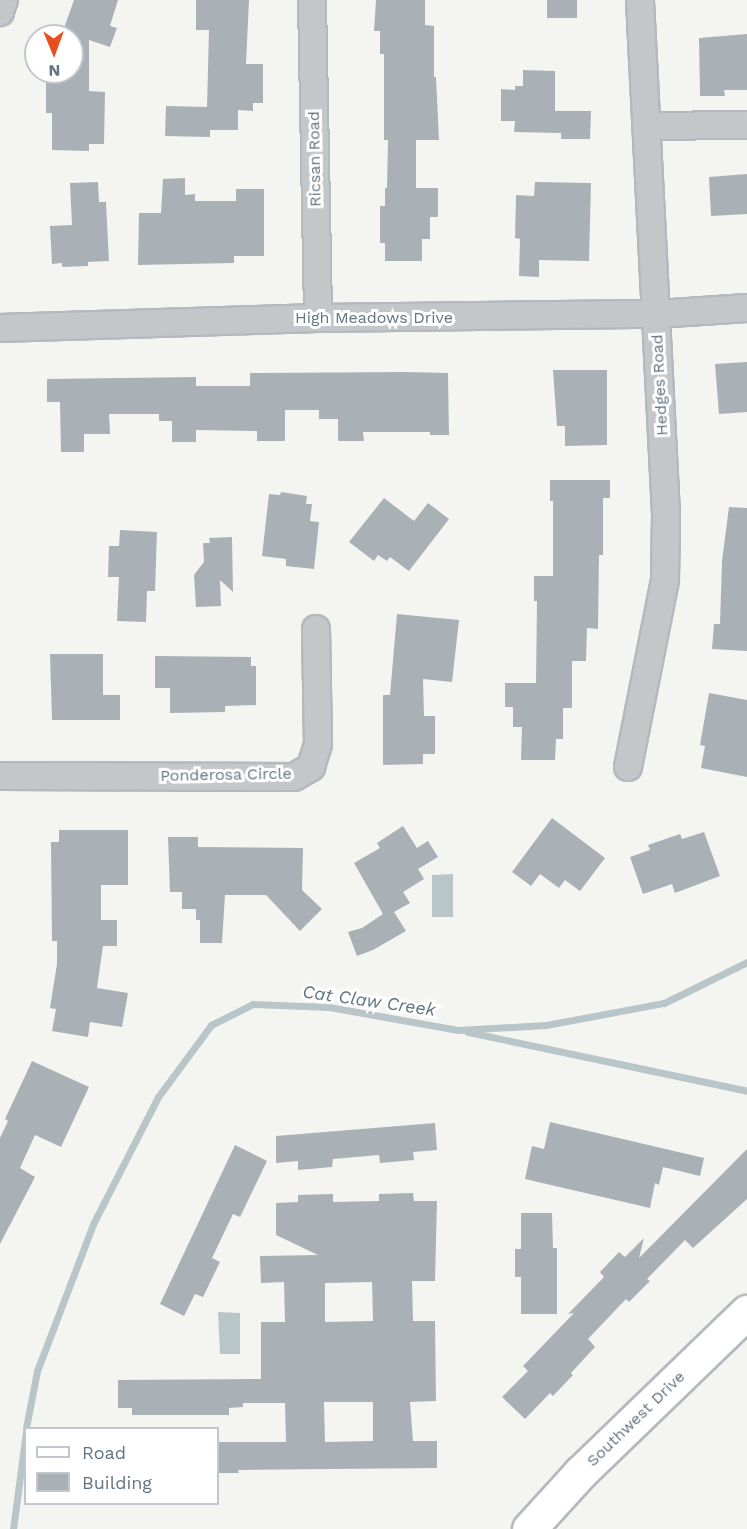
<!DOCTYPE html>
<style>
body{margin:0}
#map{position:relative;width:747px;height:1529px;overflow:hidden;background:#f4f5f0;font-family:"Work Sans",sans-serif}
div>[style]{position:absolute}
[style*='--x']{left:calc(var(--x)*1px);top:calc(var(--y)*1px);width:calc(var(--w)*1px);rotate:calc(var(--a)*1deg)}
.water>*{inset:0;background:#b9c6c9}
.stream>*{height:7px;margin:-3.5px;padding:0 3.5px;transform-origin:3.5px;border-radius:3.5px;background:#b9c6c9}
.building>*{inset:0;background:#a9b1b6}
.roads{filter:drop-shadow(2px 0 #b4b9bd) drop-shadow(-2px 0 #b4b9bd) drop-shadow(0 2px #b4b9bd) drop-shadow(0 -2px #b4b9bd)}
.minor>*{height:26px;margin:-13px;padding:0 13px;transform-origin:13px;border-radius:13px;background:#c4c7ca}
.secondary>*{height:33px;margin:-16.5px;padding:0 16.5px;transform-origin:16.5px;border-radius:16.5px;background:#fff}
span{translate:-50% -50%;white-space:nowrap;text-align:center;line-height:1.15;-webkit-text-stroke:6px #fff;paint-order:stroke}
.street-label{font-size:16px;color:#637482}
.water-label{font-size:18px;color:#5e767f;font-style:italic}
.legend{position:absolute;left:24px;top:1427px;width:195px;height:78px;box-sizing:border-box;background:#fff;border:2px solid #c1c7cd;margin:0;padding:8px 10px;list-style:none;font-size:18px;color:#637482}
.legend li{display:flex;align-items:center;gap:12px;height:30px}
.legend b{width:30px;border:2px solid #c1c7cd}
.north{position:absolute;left:24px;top:24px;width:60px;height:60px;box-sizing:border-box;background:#fff;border:2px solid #c1c7cd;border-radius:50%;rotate:179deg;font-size:16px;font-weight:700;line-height:24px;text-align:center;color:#637482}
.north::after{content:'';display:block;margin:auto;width:21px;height:27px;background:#e7501e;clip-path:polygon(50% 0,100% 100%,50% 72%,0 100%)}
</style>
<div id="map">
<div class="water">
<i style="clip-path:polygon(453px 874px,453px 917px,432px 917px,432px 875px)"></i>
<i style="clip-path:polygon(218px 1312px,240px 1313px,240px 1354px,220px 1354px)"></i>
</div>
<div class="stream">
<i style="--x:468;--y:1032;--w:285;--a:11.9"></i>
<i style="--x:26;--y:1428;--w:58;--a:-79.1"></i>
<i style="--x:37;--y:1371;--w:157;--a:-69.1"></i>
<i style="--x:93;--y:1224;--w:143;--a:-62.9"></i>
<i style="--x:158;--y:1097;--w:89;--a:-53.6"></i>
<i style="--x:211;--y:1025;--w:47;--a:-26.6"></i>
<i style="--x:253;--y:1004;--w:76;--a:2.3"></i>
<i style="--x:329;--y:1007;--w:131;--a:10.1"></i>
<i style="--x:458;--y:1030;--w:88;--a:-3.3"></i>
<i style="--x:546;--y:1025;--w:120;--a:-10.6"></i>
<i style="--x:664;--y:1003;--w:93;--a:-26.3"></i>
<i style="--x:13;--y:1529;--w:98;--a:-82.4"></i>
</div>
<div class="building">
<i style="clip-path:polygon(74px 0,118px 0,110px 26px,117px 28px,110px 47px,89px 40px,89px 91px,105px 92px,104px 144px,89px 144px,89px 151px,52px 150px,52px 113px,46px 113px,46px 80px,52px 80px,52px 72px,72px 72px,72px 34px,63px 31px)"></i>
<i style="clip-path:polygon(196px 0,249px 0,246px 64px,263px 64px,263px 103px,253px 103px,253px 111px,238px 110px,238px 130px,210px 130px,210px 137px,165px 136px,166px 106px,207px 107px,209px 30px,196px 30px)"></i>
<i style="clip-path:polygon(376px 0,425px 0,425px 25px,434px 26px,434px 77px,436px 77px,439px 140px,416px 140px,416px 188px,438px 188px,438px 217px,430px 217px,430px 239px,422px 239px,422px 261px,385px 261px,385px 243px,380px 243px,380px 206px,385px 206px,385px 188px,387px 188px,388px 140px,384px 140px,384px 54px,380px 54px,380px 31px,374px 31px)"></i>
<i style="clip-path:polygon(547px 0,577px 0,577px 18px,547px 18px)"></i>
<i style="clip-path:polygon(747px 34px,747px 90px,724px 90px,725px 96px,700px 96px,699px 38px)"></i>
<i style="clip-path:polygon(523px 70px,555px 71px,555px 111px,591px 111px,590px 139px,561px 139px,561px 133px,514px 132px,515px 121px,501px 121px,501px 89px,515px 90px,515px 86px,523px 86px)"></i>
<i style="clip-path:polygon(747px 174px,747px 214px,711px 216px,709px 177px)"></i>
<i style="clip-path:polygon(185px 178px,185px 195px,195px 194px,195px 201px,236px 201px,236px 189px,264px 189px,264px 256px,234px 256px,234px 263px,138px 265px,139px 213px,161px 213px,163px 179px)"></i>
<i style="clip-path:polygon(98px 182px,99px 202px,106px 202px,109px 261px,88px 262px,88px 266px,62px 267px,62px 263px,52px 264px,50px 226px,72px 225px,70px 183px)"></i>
<i style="clip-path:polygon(535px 182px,591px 183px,589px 261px,539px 260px,539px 277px,519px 276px,520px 239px,515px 238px,516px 195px,534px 196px)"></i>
<i style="clip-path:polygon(747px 362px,747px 412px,719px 414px,715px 364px)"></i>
<i style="clip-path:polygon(553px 370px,607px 370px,607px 445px,565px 446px,565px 426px,557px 426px)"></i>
<i style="clip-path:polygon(405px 372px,448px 373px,449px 435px,430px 435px,430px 432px,363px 432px,364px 441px,338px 441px,338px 419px,319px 419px,319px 410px,285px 410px,285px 441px,257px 441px,257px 431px,196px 430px,196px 442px,172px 442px,172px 421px,159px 421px,159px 414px,109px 414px,110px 434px,84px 434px,84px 452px,61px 452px,60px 402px,47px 402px,47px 379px,196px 377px,196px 386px,250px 386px,250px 373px)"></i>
<i style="clip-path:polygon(550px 480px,610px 480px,610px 498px,603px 498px,603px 555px,599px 555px,598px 629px,587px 628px,586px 661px,572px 661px,572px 708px,563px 708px,563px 739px,556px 739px,555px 760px,521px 760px,522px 727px,513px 727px,513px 707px,505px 707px,505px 683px,536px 683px,537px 601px,534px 601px,534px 576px,553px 576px,553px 501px,550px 501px)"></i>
<i style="clip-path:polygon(281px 492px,307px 496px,306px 504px,312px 504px,310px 521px,319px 522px,314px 569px,286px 566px,286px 559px,262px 556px,269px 494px,280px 495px)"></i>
<i style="clip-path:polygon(384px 498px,414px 521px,428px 503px,449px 519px,409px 571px,390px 557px,387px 561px,378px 555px,374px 561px,349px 542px)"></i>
<i style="clip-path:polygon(729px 507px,747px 508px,747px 651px,712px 649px,714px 624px,720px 624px,722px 561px)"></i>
<i style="clip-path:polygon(120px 530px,157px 532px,155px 591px,147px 591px,146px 622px,117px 621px,119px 577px,108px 577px,109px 546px,119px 546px)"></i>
<i style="clip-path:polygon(232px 537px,233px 592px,220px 580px,221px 606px,196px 607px,194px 575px,204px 562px,203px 543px,210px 543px,209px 538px)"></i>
<i style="clip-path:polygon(397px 614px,459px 620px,452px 682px,423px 679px,424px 716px,435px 716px,435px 754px,423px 754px,423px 764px,383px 765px,383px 695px,390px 695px)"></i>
<i style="clip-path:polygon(50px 654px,103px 654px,103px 695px,120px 695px,120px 720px,52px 720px)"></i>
<i style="clip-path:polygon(155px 656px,251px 657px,251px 666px,256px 666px,256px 705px,225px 706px,225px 712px,170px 713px,170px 688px,155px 688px)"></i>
<i style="clip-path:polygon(709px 693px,747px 700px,747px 777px,701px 768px,705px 746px,700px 745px)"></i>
<i style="clip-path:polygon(552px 818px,605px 858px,580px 891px,565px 880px,559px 888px,540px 874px,531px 886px,512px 872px)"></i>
<i style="clip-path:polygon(403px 826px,417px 848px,428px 841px,438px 857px,418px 869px,424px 879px,403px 892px,410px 903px,394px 912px,406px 931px,373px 950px,357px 956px,348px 932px,362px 928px,383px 914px,354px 863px,380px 848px,377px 843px)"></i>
<i style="clip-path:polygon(59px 830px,128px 830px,128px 885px,101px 885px,101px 920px,117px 920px,117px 946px,103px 946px,97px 988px,128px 993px,122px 1027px,90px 1022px,88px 1037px,52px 1031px,56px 1009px,50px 1008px,57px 964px,57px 941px,52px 941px,51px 842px,59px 842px)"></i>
<i style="clip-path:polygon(704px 832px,720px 876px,675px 893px,672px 884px,643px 894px,630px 857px,650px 850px,648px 845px,680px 834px,682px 839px)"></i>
<i style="clip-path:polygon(168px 837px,198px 837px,198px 847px,303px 848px,302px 890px,322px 909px,300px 931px,266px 895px,225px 895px,222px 943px,200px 943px,200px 920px,196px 920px,196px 909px,182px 909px,182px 892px,170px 892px)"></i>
<i style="clip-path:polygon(32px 1061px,89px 1087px,61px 1147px,35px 1135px,20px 1168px,35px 1177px,0 1244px,0 1138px,8px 1121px,5px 1119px)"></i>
<i style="clip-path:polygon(550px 1122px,704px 1158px,700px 1176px,663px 1167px,659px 1185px,655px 1183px,650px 1208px,525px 1179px,532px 1146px,544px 1149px)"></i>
<i style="clip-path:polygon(435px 1123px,437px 1150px,413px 1152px,414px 1160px,380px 1163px,379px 1155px,333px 1159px,332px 1167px,298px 1170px,298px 1161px,276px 1163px,276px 1136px)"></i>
<i style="clip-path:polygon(235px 1145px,267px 1161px,240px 1217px,233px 1214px,212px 1258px,220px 1262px,203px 1297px,195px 1294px,184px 1316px,160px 1304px)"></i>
<i style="clip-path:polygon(747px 1149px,747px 1199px,693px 1248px,685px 1240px,647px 1279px,650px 1281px,629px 1302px,626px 1299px,588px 1339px,595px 1347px,571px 1373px,573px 1375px,553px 1396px,550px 1393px,525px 1419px,502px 1397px,528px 1371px,523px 1366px,574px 1313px,568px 1314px,604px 1277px,600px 1272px,619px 1252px,625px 1257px,644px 1238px,639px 1258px)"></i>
<i style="clip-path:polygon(evenodd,413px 1193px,414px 1201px,437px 1201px,435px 1281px,412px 1281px,413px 1321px,435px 1321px,436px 1401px,410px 1402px,413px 1441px,437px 1441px,437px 1468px,238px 1470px,239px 1473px,218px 1473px,218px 1442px,286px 1442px,285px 1403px,243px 1403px,243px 1407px,229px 1408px,229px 1415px,132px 1415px,132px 1408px,118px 1408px,118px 1380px,261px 1379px,261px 1322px,285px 1322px,284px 1282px,261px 1283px,260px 1256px,318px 1255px,276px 1235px,276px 1203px,298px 1202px,298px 1195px,333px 1194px,333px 1202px,379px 1201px,379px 1194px,413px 1193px,372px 1282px,373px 1321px,325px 1322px,325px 1283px,372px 1282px,413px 1193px,324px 1402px,373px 1402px,373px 1441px,325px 1442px,324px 1402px)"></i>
<i style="clip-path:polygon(521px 1213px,552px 1213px,553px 1248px,557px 1248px,557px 1314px,521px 1314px,521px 1277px,515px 1277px,515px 1249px,521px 1249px)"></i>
</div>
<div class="roads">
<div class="minor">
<i style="--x:312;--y:0;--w:318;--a:88.9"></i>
<i style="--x:0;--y:12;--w:13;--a:-72"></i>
<i style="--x:647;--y:126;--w:100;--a:-0.6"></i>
<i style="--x:0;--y:328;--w:318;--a:-1.8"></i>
<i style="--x:318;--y:318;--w:339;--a:-0.7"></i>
<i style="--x:657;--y:314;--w:90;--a:-3.8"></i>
<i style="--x:628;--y:767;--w:191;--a:-78.8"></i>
<i style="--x:665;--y:580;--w:66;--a:-89.1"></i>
<i style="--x:666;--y:514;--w:515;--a:-92.9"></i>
<i style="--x:0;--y:776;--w:294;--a:0.2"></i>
<i style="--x:294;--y:777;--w:20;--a:-30"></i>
<i style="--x:311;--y:767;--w:24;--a:-73"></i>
<i style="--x:318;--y:744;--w:115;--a:-91"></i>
</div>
<div class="secondary">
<i style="--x:529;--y:1529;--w:76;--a:-47.7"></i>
<i style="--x:580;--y:1473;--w:232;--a:-44"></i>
</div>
</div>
<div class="street-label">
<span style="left:315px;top:159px;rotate:-91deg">Ricsan Road</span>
<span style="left:374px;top:318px">High Meadows Drive</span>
<span style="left:660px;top:385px;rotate:-93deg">Hedges Road</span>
<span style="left:226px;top:775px;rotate:-1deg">Ponderosa Circle</span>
<span style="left:636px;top:1419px;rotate:-44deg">Southwest Drive</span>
</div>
<div class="water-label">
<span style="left:369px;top:1001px;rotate:8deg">Cat Claw Creek</span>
</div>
<ul class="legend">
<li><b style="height:8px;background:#fff"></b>Road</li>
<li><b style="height:16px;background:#a9b1b6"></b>Building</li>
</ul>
<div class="north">N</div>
</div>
